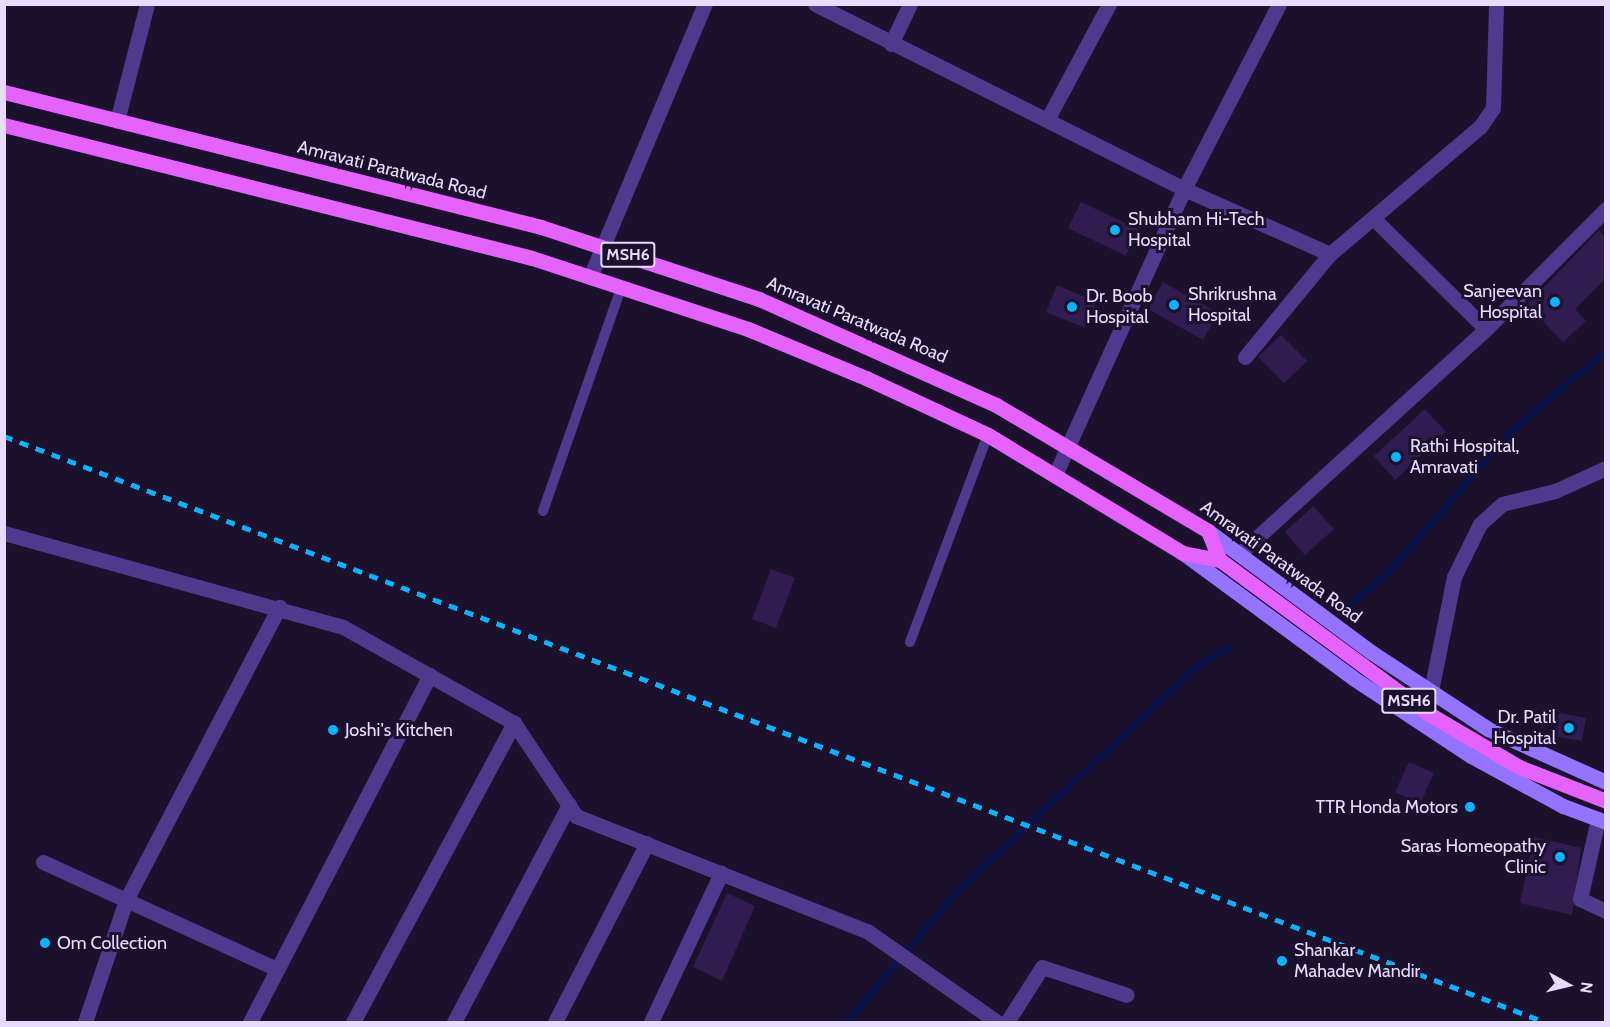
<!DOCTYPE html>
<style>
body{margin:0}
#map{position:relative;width:1610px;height:1027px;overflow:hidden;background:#1b112d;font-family:Cabin,sans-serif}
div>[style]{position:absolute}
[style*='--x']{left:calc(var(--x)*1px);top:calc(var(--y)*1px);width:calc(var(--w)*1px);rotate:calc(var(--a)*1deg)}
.stream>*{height:6px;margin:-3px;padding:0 3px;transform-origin:3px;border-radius:3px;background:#09144d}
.building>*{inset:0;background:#301c4e}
.service>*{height:10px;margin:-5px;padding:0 5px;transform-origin:5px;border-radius:5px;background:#4e3a8d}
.minor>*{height:15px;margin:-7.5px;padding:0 7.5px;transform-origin:7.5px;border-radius:7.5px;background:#4e3a8d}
.secondary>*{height:15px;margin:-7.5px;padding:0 7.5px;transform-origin:7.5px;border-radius:7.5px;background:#9373ff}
.primary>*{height:15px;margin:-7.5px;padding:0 7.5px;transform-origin:7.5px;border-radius:7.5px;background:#e463ff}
.rail>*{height:4.5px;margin-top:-2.25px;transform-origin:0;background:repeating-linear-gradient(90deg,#08b4ff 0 9px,transparent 0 17px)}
.dots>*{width:16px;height:16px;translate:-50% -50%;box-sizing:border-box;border:3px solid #1b112d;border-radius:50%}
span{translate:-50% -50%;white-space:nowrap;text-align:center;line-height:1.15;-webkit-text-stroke:6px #1b112d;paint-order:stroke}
.shield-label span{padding:2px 4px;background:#1b112d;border:2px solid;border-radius:4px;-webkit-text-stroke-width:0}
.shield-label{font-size:16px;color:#e7dcff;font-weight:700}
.street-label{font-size:18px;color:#e7dcff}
.poi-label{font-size:18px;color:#e7dcff}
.left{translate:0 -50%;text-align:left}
.right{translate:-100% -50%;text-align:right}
.frame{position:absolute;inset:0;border:6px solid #e7dcff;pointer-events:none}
.north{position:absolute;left:1538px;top:955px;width:60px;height:60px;-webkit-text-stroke:4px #1b112d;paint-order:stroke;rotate:98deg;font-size:16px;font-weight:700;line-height:24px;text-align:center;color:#e7dcff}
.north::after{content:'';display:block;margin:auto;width:21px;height:27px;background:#e7dcff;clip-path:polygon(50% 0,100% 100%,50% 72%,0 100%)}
</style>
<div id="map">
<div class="stream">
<i style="--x:1346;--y:608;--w:55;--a:-39.8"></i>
<i style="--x:1388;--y:573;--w:191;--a:-48.8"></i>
<i style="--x:1514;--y:429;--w:121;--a:-40.3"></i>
<i style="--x:847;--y:1022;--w:170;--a:-49.8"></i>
<i style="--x:957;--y:892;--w:330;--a:-43.3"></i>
<i style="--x:1197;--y:666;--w:39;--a:-29"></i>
</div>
<div class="building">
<i style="clip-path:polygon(1081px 202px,1138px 229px,1126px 256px,1068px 228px)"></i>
<i style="clip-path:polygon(1599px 230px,1605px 238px,1605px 279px,1575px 309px,1586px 321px,1563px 342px,1527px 305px)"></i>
<i style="clip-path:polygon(1163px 282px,1218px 313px,1203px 340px,1148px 309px)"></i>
<i style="clip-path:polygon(1057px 285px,1096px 302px,1085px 328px,1046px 312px)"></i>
<i style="clip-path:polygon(1281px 335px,1307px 361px,1284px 383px,1258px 357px)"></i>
<i style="clip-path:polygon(1425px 409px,1446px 432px,1395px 480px,1374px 456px)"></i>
<i style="clip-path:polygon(1313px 506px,1334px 529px,1305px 555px,1285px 532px)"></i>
<i style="clip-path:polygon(771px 569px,795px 578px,776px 628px,752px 619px)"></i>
<i style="clip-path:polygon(1559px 713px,1586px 718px,1582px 741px,1554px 736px)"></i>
<i style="clip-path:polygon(1409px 762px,1434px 773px,1420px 804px,1395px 792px)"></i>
<i style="clip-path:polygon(1534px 837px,1581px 848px,1572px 915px,1520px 903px)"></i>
<i style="clip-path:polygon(727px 893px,755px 906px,722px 981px,693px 967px)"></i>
</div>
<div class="service">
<i style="--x:543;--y:511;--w:236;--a:-70.7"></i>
<i style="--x:910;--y:642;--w:221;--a:-69.4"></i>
</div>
<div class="minor">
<i style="--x:815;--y:4;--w:413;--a:26.6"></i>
<i style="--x:1184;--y:189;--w:160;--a:24"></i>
<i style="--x:1330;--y:254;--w:197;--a:-40.3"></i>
<i style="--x:1480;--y:127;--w:23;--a:-56"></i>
<i style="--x:1493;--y:108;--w:104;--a:-88.3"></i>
<i style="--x:891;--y:44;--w:44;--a:-64.6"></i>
<i style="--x:1048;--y:118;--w:129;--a:-61.8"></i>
<i style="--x:117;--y:121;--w:121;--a:-75.6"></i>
<i style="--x:1373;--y:218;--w:158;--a:44.5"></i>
<i style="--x:590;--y:277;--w:296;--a:-67.2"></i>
<i style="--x:1245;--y:357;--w:134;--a:-50.5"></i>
<i style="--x:1055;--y:475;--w:314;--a:-65.7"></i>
<i style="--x:1184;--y:189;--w:208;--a:-62.8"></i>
<i style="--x:4;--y:533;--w:352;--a:15.5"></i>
<i style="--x:343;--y:627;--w:196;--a:29.3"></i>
<i style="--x:514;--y:723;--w:112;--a:56.3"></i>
<i style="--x:576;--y:816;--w:313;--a:21.6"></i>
<i style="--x:867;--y:931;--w:159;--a:35"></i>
<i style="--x:1241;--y:552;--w:331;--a:-42.3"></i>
<i style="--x:1486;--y:329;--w:170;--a:-45"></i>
<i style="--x:1431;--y:691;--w:116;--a:-78.6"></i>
<i style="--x:1454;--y:577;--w:59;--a:-63.9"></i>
<i style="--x:1480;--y:524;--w:30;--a:-42"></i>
<i style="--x:1502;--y:504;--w:55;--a:-13.8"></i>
<i style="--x:1555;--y:491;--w:56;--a:-24.3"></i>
<i style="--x:1598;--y:819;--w:82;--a:102.7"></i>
<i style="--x:1580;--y:899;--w:29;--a:25"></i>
<i style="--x:43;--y:862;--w:257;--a:24.6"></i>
<i style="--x:85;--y:1022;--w:129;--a:-71.4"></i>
<i style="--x:126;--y:900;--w:331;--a:-62.4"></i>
<i style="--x:250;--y:1022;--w:391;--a:-62.6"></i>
<i style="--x:353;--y:1022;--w:340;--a:-61.7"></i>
<i style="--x:454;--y:1022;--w:246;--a:-62.1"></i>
<i style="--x:555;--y:1022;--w:201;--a:-62.8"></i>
<i style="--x:651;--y:1022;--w:165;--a:-64.8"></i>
<i style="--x:1007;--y:1022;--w:65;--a:-57.5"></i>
<i style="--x:1042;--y:967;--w:89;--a:18.2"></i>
</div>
<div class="secondary">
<i style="--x:1208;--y:531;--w:203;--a:36.6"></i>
<i style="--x:1371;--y:652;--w:140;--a:33.3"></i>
<i style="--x:1488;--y:729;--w:129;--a:24.2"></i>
<i style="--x:1183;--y:553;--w:211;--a:36.3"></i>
<i style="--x:1353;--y:678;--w:141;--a:33.5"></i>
<i style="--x:1471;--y:756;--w:105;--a:28.5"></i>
<i style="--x:1563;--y:806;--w:46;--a:20.4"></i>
</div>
<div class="primary">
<i style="--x:4;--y:92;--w:554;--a:14.11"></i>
<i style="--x:541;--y:227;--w:230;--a:18.3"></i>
<i style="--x:759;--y:299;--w:260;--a:24.1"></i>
<i style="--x:996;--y:405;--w:247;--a:30.7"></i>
<i style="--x:1208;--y:531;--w:31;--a:68"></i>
<i style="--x:4;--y:125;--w:544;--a:14.14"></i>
<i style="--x:532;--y:258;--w:227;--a:18.2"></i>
<i style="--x:748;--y:329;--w:128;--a:22.6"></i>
<i style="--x:866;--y:378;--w:135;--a:25"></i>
<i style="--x:988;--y:435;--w:228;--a:31.2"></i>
<i style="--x:1183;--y:553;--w:38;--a:11"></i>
<i style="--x:1220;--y:560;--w:260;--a:36.4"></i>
<i style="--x:1429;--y:714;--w:104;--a:30.5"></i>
<i style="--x:1519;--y:767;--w:93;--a:21.3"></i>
</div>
<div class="rail">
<i style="--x:4;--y:436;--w:1649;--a:20.82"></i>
</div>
<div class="dots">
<i style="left:1115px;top:230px;background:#08b4ff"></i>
<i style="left:1555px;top:302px;background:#08b4ff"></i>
<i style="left:1174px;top:305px;background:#08b4ff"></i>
<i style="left:1072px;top:307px;background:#08b4ff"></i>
<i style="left:1396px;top:457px;background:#08b4ff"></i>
<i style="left:1569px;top:728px;background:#08b4ff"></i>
<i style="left:333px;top:730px;background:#08b4ff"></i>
<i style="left:1470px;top:807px;background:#08b4ff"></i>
<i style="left:1560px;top:857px;background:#08b4ff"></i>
<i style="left:45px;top:943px;background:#08b4ff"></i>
<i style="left:1282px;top:961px;background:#08b4ff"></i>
</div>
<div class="shield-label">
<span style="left:628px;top:255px">MSH6</span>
<span style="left:1409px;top:701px">MSH6</span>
</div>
<div class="street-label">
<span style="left:392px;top:170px;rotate:14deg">Amravati Paratwada Road</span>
<span style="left:857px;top:320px;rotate:23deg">Amravati Paratwada Road</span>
<span style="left:1281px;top:562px;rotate:36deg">Amravati Paratwada Road</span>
</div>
<div class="poi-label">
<span class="left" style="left:1128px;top:230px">Shubham Hi-Tech<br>Hospital</span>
<span class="right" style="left:1542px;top:302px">Sanjeevan<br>Hospital</span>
<span class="left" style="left:1188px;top:305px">Shrikrushna<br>Hospital</span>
<span class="left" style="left:1086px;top:307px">Dr. Boob<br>Hospital</span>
<span class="left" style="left:1410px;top:457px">Rathi Hospital,<br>Amravati</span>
<span class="right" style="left:1556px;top:728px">Dr. Patil<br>Hospital</span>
<span class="left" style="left:345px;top:730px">Joshi's Kitchen</span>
<span class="right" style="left:1458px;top:807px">TTR Honda Motors</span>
<span class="right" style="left:1546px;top:857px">Saras Homeopathy<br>Clinic</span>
<span class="left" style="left:57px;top:943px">Om Collection</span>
<span class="left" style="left:1294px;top:961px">Shankar<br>Mahadev Mandir</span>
</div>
<div class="frame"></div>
<div class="north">N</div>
</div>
